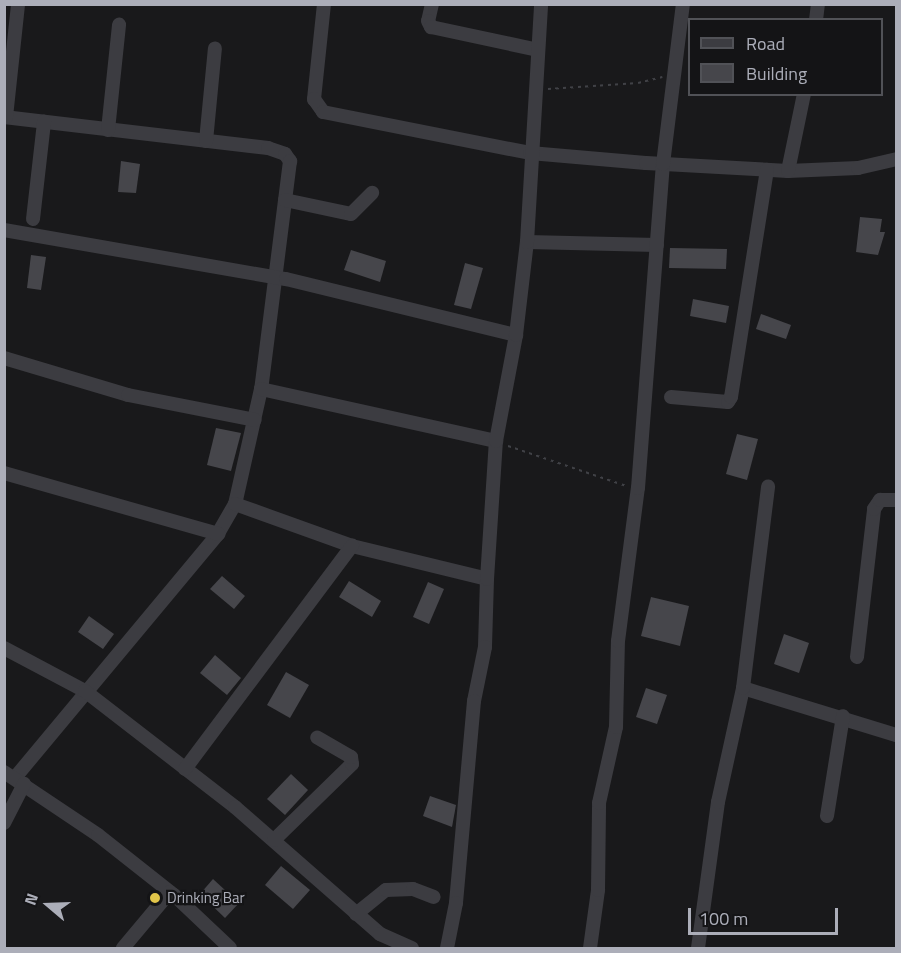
<!DOCTYPE html>
<style>
body{margin:0}
#map{position:relative;width:901px;height:953px;overflow:hidden;background:#19191b;font-family:"Titillium Web",sans-serif}
div>[style]{position:absolute}
[style*='--x']{left:calc(var(--x)*1px);top:calc(var(--y)*1px);width:calc(var(--w)*1px);rotate:calc(var(--a)*1deg)}
.building>*{inset:0;background:#46464b}
.path>*{height:1.5px;margin-top:-0.75px;transform-origin:0;background:repeating-linear-gradient(90deg,#404146 0 3px,transparent 0 7.5px)}
.minor>*{height:14px;margin:-7px;padding:0 7px;transform-origin:7px;border-radius:7px;background:#3c3c41}
.dots>*{width:16px;height:16px;translate:-50% -50%;box-sizing:border-box;border:3px solid #141416;border-radius:50%}
span{translate:-50% -50%;white-space:nowrap;text-align:center;line-height:1.15;-webkit-text-stroke:4.5px #141416;paint-order:stroke}
.poi-label{font-size:15px;color:#acaeb9}
.left{translate:0 -50%;text-align:left}
.frame{position:absolute;inset:0;border:6px solid #acaeb9;pointer-events:none}
.legend{position:absolute;left:688px;top:18px;width:195px;height:78px;box-sizing:border-box;background:#141416;border:2px solid #515257;margin:0;padding:8px 10px;list-style:none;font-size:18px;color:#acaeb9}
.legend li{display:flex;align-items:center;gap:12px;height:30px}
.legend b{width:30px;border:2px solid #515257}
.north{position:absolute;left:18px;top:875px;width:60px;height:60px;-webkit-text-stroke:4px #141416;paint-order:stroke;rotate:289deg;font-size:16px;font-weight:700;line-height:24px;text-align:center;color:#acaeb9}
.north::after{content:'';display:block;margin:auto;width:21px;height:27px;background:#acaeb9;clip-path:polygon(50% 0,100% 100%,50% 72%,0 100%)}
.scale{position:absolute;left:688px;top:908px;width:150px;height:27px;box-sizing:border-box;border:3px solid #acaeb9;border-top:0;padding-left:8px;font-size:18px;line-height:21px;white-space:nowrap;color:#acaeb9;-webkit-text-stroke:4px #141416;paint-order:stroke}
</style>
<div id="map">
<div class="building">
<i style="clip-path:polygon(121px 161px,140px 164px,136px 193px,118px 192px)"></i>
<i style="clip-path:polygon(860px 217px,882px 219px,880px 232px,885px 232px,878px 255px,856px 252px)"></i>
<i style="clip-path:polygon(670px 248px,727px 249px,726px 269px,669px 268px)"></i>
<i style="clip-path:polygon(351px 250px,386px 261px,380px 282px,344px 270px)"></i>
<i style="clip-path:polygon(31px 255px,46px 257px,41px 290px,27px 288px)"></i>
<i style="clip-path:polygon(465px 263px,483px 268px,471px 309px,454px 305px)"></i>
<i style="clip-path:polygon(693px 299px,729px 306px,726px 323px,690px 316px)"></i>
<i style="clip-path:polygon(761px 314px,791px 325px,786px 339px,756px 329px)"></i>
<i style="clip-path:polygon(216px 428px,241px 433px,231px 471px,207px 465px)"></i>
<i style="clip-path:polygon(737px 434px,758px 439px,747px 480px,726px 474px)"></i>
<i style="clip-path:polygon(222px 576px,245px 596px,234px 609px,210px 589px)"></i>
<i style="clip-path:polygon(349px 581px,381px 601px,372px 617px,339px 597px)"></i>
<i style="clip-path:polygon(428px 582px,444px 589px,429px 624px,413px 617px)"></i>
<i style="clip-path:polygon(651px 597px,689px 606px,680px 646px,641px 636px)"></i>
<i style="clip-path:polygon(89px 616px,114px 634px,103px 649px,78px 632px)"></i>
<i style="clip-path:polygon(784px 634px,809px 643px,799px 673px,774px 664px)"></i>
<i style="clip-path:polygon(215px 655px,241px 678px,227px 695px,200px 673px)"></i>
<i style="clip-path:polygon(286px 672px,309px 685px,290px 718px,267px 705px)"></i>
<i style="clip-path:polygon(646px 688px,667px 695px,657px 724px,636px 717px)"></i>
<i style="clip-path:polygon(291px 774px,308px 790px,285px 815px,267px 799px)"></i>
<i style="clip-path:polygon(430px 796px,456px 805px,452px 827px,423px 816px)"></i>
<i style="clip-path:polygon(281px 866px,310px 890px,293px 909px,265px 885px)"></i>
<i style="clip-path:polygon(213px 879px,239px 903px,225px 918px,200px 894px)"></i>
</div>
<div class="path">
<i style="--x:548;--y:89;--w:90;--a:-3.8"></i>
<i style="--x:638;--y:83;--w:25;--a:-14"></i>
<i style="--x:508;--y:446;--w:125;--a:18.7"></i>
</div>
<div class="minor">
<i style="--x:324;--y:4;--w:96;--a:96"></i>
<i style="--x:314;--y:99;--w:16;--a:55"></i>
<i style="--x:323;--y:112;--w:211;--a:11.2"></i>
<i style="--x:530;--y:153;--w:116;--a:4.9"></i>
<i style="--x:646;--y:163;--w:142;--a:3.2"></i>
<i style="--x:788;--y:171;--w:70;--a:-2.5"></i>
<i style="--x:858;--y:168;--w:39;--a:-13"></i>
<i style="--x:432;--y:4;--w:17;--a:103"></i>
<i style="--x:428;--y:21;--w:7;--a:63"></i>
<i style="--x:431;--y:27;--w:109;--a:12.1"></i>
<i style="--x:816;--y:20;--w:16;--a:-83"></i>
<i style="--x:4;--y:117;--w:266;--a:6.7"></i>
<i style="--x:268;--y:148;--w:18;--a:19"></i>
<i style="--x:285;--y:154;--w:9;--a:54"></i>
<i style="--x:290;--y:161;--w:230;--a:97.2"></i>
<i style="--x:261;--y:389;--w:118;--a:102.7"></i>
<i style="--x:235;--y:504;--w:34;--a:120"></i>
<i style="--x:218;--y:534;--w:317;--a:129.8"></i>
<i style="--x:6;--y:117;--w:114;--a:-83.9"></i>
<i style="--x:108;--y:130;--w:106;--a:-84"></i>
<i style="--x:206;--y:141;--w:93;--a:-84.5"></i>
<i style="--x:788;--y:171;--w:79;--a:-78.3"></i>
<i style="--x:285;--y:200;--w:67;--a:12"></i>
<i style="--x:351;--y:214;--w:30;--a:-45"></i>
<i style="--x:33;--y:219;--w:98;--a:-83.5"></i>
<i style="--x:4;--y:230;--w:286;--a:9.9"></i>
<i style="--x:286;--y:279;--w:237;--a:13.7"></i>
<i style="--x:527;--y:242;--w:130;--a:1.3"></i>
<i style="--x:4;--y:358;--w:129;--a:16.6"></i>
<i style="--x:128;--y:395;--w:129;--a:11.1"></i>
<i style="--x:261;--y:389;--w:241;--a:12.5"></i>
<i style="--x:671;--y:397;--w:57;--a:5"></i>
<i style="--x:728;--y:402;--w:6;--a:-59"></i>
<i style="--x:731;--y:397;--w:230;--a:-81"></i>
<i style="--x:4;--y:473;--w:223;--a:15.9"></i>
<i style="--x:235;--y:504;--w:124;--a:19.7"></i>
<i style="--x:352;--y:546;--w:139;--a:13.7"></i>
<i style="--x:487;--y:579;--w:68;--a:91.7"></i>
<i style="--x:485;--y:647;--w:55;--a:101.5"></i>
<i style="--x:474;--y:701;--w:203;--a:95.1"></i>
<i style="--x:456;--y:903;--w:46;--a:101.3"></i>
<i style="--x:487;--y:579;--w:138;--a:-86.3"></i>
<i style="--x:496;--y:441;--w:108;--a:-79.3"></i>
<i style="--x:516;--y:335;--w:94;--a:-83.3"></i>
<i style="--x:527;--y:242;--w:238;--a:-86.6"></i>
<i style="--x:4;--y:648;--w:92;--a:28"></i>
<i style="--x:85;--y:691;--w:190;--a:37.7"></i>
<i style="--x:235;--y:807;--w:193;--a:41.2"></i>
<i style="--x:380;--y:934;--w:35;--a:24"></i>
<i style="--x:857;--y:657;--w:149;--a:-83.4"></i>
<i style="--x:874;--y:509;--w:11;--a:-56"></i>
<i style="--x:880;--y:500;--w:16;--a:0"></i>
<i style="--x:743;--y:688;--w:160;--a:17.1"></i>
<i style="--x:185;--y:769;--w:279;--a:-53.2"></i>
<i style="--x:4;--y:772;--w:113;--a:33.8"></i>
<i style="--x:98;--y:835;--w:97;--a:38.3"></i>
<i style="--x:174;--y:895;--w:77;--a:43.4"></i>
<i style="--x:827;--y:816;--w:101;--a:-80.9"></i>
<i style="--x:4;--y:823;--w:44;--a:-62.9"></i>
<i style="--x:274;--y:840;--w:109;--a:-44.3"></i>
<i style="--x:352;--y:764;--w:7;--a:-98"></i>
<i style="--x:351;--y:757;--w:39;--a:-150"></i>
<i style="--x:356;--y:914;--w:38;--a:-39"></i>
<i style="--x:386;--y:890;--w:27;--a:-2"></i>
<i style="--x:413;--y:889;--w:22;--a:21"></i>
<i style="--x:123;--y:948;--w:73;--a:-50"></i>
<i style="--x:590;--y:948;--w:59;--a:-82.1"></i>
<i style="--x:598;--y:890;--w:87;--a:-89.3"></i>
<i style="--x:599;--y:803;--w:78;--a:-77.4"></i>
<i style="--x:616;--y:727;--w:86;--a:-88.7"></i>
<i style="--x:618;--y:641;--w:154;--a:-82.6"></i>
<i style="--x:638;--y:488;--w:325;--a:-85.6"></i>
<i style="--x:663;--y:164;--w:161;--a:-82.9"></i>
<i style="--x:698;--y:948;--w:147;--a:-82.2"></i>
<i style="--x:718;--y:802;--w:117;--a:-77.6"></i>
<i style="--x:743;--y:688;--w:203;--a:-82.9"></i>
</div>
<div class="dots">
<i style="left:155px;top:898px;background:#e1c54a"></i>
</div>
<div class="poi-label">
<span class="left" style="left:167px;top:898px">Drinking Bar</span>
</div>
<div class="frame"></div>
<ul class="legend">
<li><b style="height:8px;background:#3c3c41"></b>Road</li>
<li><b style="height:16px;background:#46464b"></b>Building</li>
</ul>
<div class="north">N</div>
<div class="scale">100 m</div>
</div>
